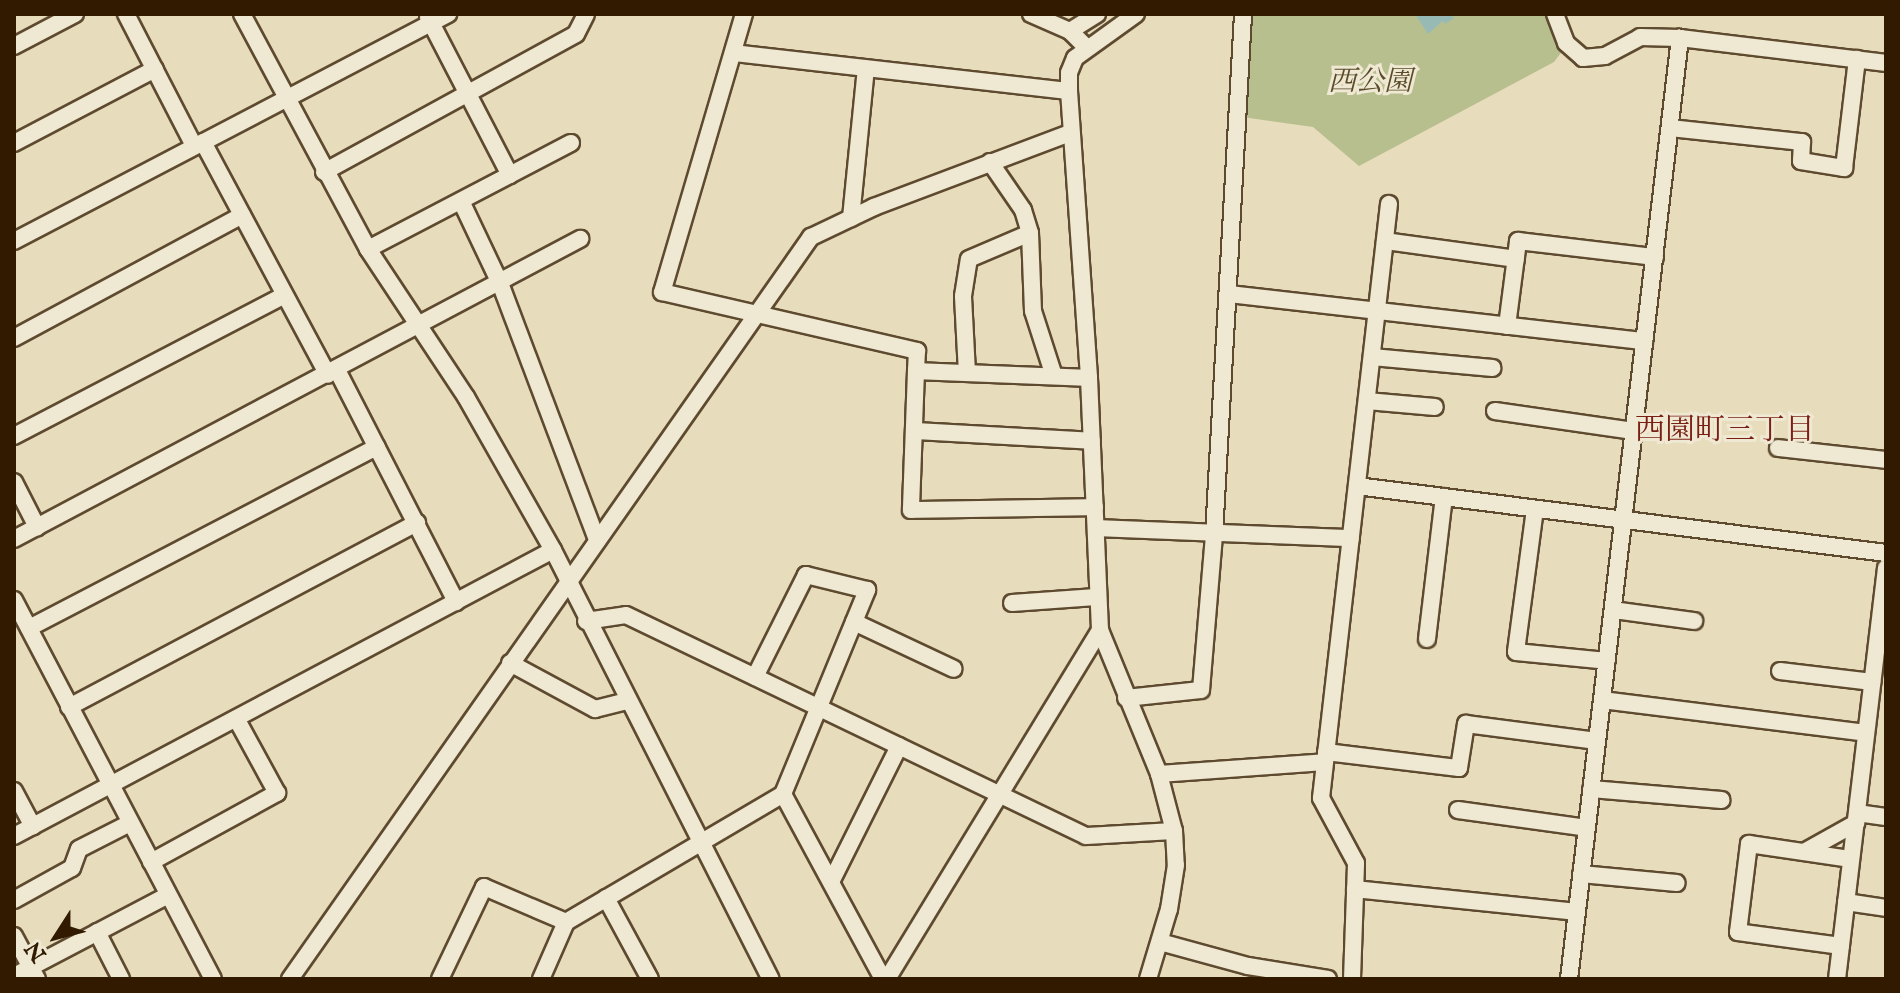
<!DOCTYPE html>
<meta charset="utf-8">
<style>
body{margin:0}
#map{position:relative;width:1900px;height:993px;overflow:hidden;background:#e7dcbb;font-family:"IM FELL English","Noto Serif JP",serif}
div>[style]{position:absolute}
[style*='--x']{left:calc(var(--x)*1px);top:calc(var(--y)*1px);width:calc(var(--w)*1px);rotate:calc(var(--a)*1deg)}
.green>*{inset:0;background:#b8bf8e}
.water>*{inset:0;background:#97bbb4}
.roads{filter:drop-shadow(2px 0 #5e4a2f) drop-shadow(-2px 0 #5e4a2f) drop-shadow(0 2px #5e4a2f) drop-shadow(0 -2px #5e4a2f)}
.minor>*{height:16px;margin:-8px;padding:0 8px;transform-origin:8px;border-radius:8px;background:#efe8d3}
span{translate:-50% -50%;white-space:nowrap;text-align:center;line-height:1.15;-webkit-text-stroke:6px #efe8d3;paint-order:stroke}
.park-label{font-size:28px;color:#5a4c2b;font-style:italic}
.neighbourhood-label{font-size:30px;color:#7a1f14}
.frame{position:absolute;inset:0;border:16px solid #311a00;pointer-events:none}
.north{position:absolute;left:16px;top:897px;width:80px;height:80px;-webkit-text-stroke:6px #efe8d3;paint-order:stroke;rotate:234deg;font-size:22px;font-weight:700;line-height:32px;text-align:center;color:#311a00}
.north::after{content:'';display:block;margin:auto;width:28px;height:36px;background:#311a00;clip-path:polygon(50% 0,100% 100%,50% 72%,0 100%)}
</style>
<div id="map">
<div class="green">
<i style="clip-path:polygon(1248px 14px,1548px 14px,1563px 50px,1554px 62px,1359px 166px,1313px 127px,1242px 117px)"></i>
</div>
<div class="water">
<i style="clip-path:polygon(1415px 14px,1451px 14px,1454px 18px,1445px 24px,1443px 21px,1428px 34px)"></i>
</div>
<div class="roads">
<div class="minor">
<i style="--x:126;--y:14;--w:148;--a:62.7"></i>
<i style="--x:242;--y:14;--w:267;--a:61.8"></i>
<i style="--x:368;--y:249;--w:178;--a:56.5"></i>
<i style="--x:466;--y:397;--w:176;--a:60.4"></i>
<i style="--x:553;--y:550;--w:481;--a:63.1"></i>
<i style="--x:744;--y:14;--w:290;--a:106.4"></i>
<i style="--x:662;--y:292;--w:262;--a:13"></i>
<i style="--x:917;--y:351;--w:20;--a:93"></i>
<i style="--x:916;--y:371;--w:173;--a:2.3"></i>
<i style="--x:1031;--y:14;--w:43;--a:23.6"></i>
<i style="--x:1070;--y:31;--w:23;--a:45"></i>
<i style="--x:1136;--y:14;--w:75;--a:144.2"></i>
<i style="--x:1075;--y:58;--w:16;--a:112"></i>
<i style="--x:1069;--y:73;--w:18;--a:90"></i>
<i style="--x:1069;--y:91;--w:288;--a:86"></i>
<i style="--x:1089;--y:378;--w:252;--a:87.5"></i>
<i style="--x:1100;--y:630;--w:156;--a:67.7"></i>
<i style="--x:1159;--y:774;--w:59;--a:75.3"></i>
<i style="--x:1174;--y:831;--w:34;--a:87"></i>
<i style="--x:1176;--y:865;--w:45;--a:99"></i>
<i style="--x:1169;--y:909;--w:73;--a:106.7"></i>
<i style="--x:1555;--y:14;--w:31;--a:69"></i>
<i style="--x:1566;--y:43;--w:23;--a:41"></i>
<i style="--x:1583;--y:58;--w:22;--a:-5"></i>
<i style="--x:1605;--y:56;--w:40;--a:-28"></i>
<i style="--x:1640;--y:37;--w:40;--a:1.4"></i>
<i style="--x:1680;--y:38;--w:208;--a:6.9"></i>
<i style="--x:428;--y:17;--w:178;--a:62.6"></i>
<i style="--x:1070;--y:31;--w:32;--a:-32"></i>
<i style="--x:14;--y:46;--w:69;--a:-27.7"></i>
<i style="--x:734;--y:53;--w:337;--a:6.5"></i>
<i style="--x:1670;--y:128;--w:133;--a:6.1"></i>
<i style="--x:1802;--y:142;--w:19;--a:93"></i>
<i style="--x:1801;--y:161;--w:44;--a:9.2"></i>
<i style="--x:1844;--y:168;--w:110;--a:-83.2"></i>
<i style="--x:203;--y:142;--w:264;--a:61.8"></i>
<i style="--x:14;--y:143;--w:159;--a:-27.7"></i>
<i style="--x:990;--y:162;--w:58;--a:55.5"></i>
<i style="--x:1023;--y:210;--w:24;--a:73"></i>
<i style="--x:1030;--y:233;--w:78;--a:87.8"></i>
<i style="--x:1033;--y:311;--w:68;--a:72.1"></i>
<i style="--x:324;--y:172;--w:287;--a:-28.7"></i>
<i style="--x:576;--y:34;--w:22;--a:-63"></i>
<i style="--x:461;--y:201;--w:91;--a:64.6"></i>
<i style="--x:500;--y:283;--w:275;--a:69.3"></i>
<i style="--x:851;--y:218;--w:150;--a:-84.3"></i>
<i style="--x:14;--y:241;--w:490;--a:-27.6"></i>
<i style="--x:1385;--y:241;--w:132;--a:7.8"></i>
<i style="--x:368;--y:249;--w:229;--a:-27.6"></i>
<i style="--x:1229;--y:294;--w:418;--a:6.5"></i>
<i style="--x:1507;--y:326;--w:86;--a:-82.6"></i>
<i style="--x:1518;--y:241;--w:138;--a:6.7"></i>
<i style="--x:14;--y:338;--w:259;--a:-28.3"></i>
<i style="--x:1372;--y:357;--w:121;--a:5.2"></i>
<i style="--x:337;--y:370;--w:261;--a:62.8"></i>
<i style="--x:916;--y:371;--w:139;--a:92.1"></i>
<i style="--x:911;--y:510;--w:184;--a:-0.9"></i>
<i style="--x:967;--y:373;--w:77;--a:-93"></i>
<i style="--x:963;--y:296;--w:37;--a:-81"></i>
<i style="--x:969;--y:259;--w:66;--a:-23.1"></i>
<i style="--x:1367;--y:401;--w:68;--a:5"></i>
<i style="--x:1495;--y:411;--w:140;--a:8.2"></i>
<i style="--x:915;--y:431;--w:177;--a:3.2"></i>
<i style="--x:14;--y:436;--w:305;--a:-27.5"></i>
<i style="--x:1778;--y:448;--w:109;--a:6.3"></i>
<i style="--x:14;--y:482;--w:51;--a:62.9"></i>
<i style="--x:1357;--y:486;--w:533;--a:7.22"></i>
<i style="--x:1535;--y:509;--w:144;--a:97.6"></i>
<i style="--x:1516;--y:652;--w:91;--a:5.6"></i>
<i style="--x:1097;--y:528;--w:254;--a:2.3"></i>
<i style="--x:14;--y:539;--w:641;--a:-27.93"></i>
<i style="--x:14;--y:600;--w:428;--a:62.3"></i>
<i style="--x:1012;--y:603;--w:84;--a:-4.1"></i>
<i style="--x:1613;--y:610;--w:82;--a:7.7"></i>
<i style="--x:586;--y:621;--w:40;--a:-8.5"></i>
<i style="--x:626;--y:615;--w:510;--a:25.66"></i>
<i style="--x:1086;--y:836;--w:88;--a:-3.3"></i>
<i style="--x:854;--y:622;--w:110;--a:25.2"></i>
<i style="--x:29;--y:628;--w:392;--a:-27.5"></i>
<i style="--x:1427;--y:639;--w:143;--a:-83.2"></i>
<i style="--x:510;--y:663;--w:97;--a:28.4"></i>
<i style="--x:595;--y:709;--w:33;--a:-14"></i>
<i style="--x:1780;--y:671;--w:93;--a:6.8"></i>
<i style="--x:1126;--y:698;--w:75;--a:-6.1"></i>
<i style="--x:1201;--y:690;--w:156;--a:-85.2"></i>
<i style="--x:1214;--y:535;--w:522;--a:-86.81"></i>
<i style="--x:1602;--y:700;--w:266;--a:7.1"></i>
<i style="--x:69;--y:707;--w:394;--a:-27.9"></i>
<i style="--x:1326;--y:752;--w:134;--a:6.9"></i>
<i style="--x:1459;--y:768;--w:45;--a:-81"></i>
<i style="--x:1466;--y:724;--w:132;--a:7.4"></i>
<i style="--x:1159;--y:774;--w:166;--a:-4.1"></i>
<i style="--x:1591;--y:789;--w:131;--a:4.8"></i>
<i style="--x:14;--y:791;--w:40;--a:62"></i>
<i style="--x:783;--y:794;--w:210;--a:61.6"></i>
<i style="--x:1458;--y:810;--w:130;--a:7.9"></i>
<i style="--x:1857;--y:813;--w:29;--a:8"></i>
<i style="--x:14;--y:836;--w:610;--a:-27.95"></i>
<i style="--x:1804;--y:852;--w:60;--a:-29.1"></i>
<i style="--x:151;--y:862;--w:144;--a:-28.7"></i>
<i style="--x:277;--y:793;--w:85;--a:-118.7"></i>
<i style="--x:1581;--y:874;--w:96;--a:5.4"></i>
<i style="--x:831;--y:882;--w:152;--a:-63.4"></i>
<i style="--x:1355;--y:889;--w:223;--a:5.9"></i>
<i style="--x:606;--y:898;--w:92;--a:61.5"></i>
<i style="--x:14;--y:900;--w:66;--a:-28.9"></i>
<i style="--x:72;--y:868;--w:20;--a:-70"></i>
<i style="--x:79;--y:849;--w:57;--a:-27"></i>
<i style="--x:1846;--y:902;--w:40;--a:8.5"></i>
<i style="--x:97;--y:932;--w:53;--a:62.9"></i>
<i style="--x:14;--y:936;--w:49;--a:61.9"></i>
<i style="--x:1160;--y:942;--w:91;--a:15.3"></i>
<i style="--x:1248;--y:966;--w:81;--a:9.2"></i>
<i style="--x:1841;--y:946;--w:104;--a:-172.3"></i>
<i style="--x:1738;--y:932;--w:89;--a:-82.9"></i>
<i style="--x:1749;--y:844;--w:103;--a:8.4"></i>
<i style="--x:14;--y:976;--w:174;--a:-27.7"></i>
<i style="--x:290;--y:979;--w:907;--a:-54.93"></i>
<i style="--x:811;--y:237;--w:70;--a:-25.5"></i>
<i style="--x:874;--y:207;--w:210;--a:-20.7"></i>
<i style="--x:440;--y:979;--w:102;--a:-64.4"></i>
<i style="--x:484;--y:887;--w:89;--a:23.1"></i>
<i style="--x:566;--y:922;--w:252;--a:-30.5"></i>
<i style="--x:783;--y:794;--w:221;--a:-67.6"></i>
<i style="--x:867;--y:590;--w:63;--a:-166.2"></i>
<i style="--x:806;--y:575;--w:114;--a:116.6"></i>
<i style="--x:541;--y:979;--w:62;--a:-66.3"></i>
<i style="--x:887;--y:979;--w:409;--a:-58.6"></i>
<i style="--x:1352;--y:979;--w:116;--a:-88"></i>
<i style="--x:1356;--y:863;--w:74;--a:-118.3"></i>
<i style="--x:1321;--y:798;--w:598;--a:-83.47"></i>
<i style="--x:1569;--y:979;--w:948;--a:-83.27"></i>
<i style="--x:1837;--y:979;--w:414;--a:-83.2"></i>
</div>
</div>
<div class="park-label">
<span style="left:1370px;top:83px">西公園</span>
</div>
<div class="neighbourhood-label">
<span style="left:1725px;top:431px">西園町三丁目</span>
</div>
<div class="frame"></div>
<div class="north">N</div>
</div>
